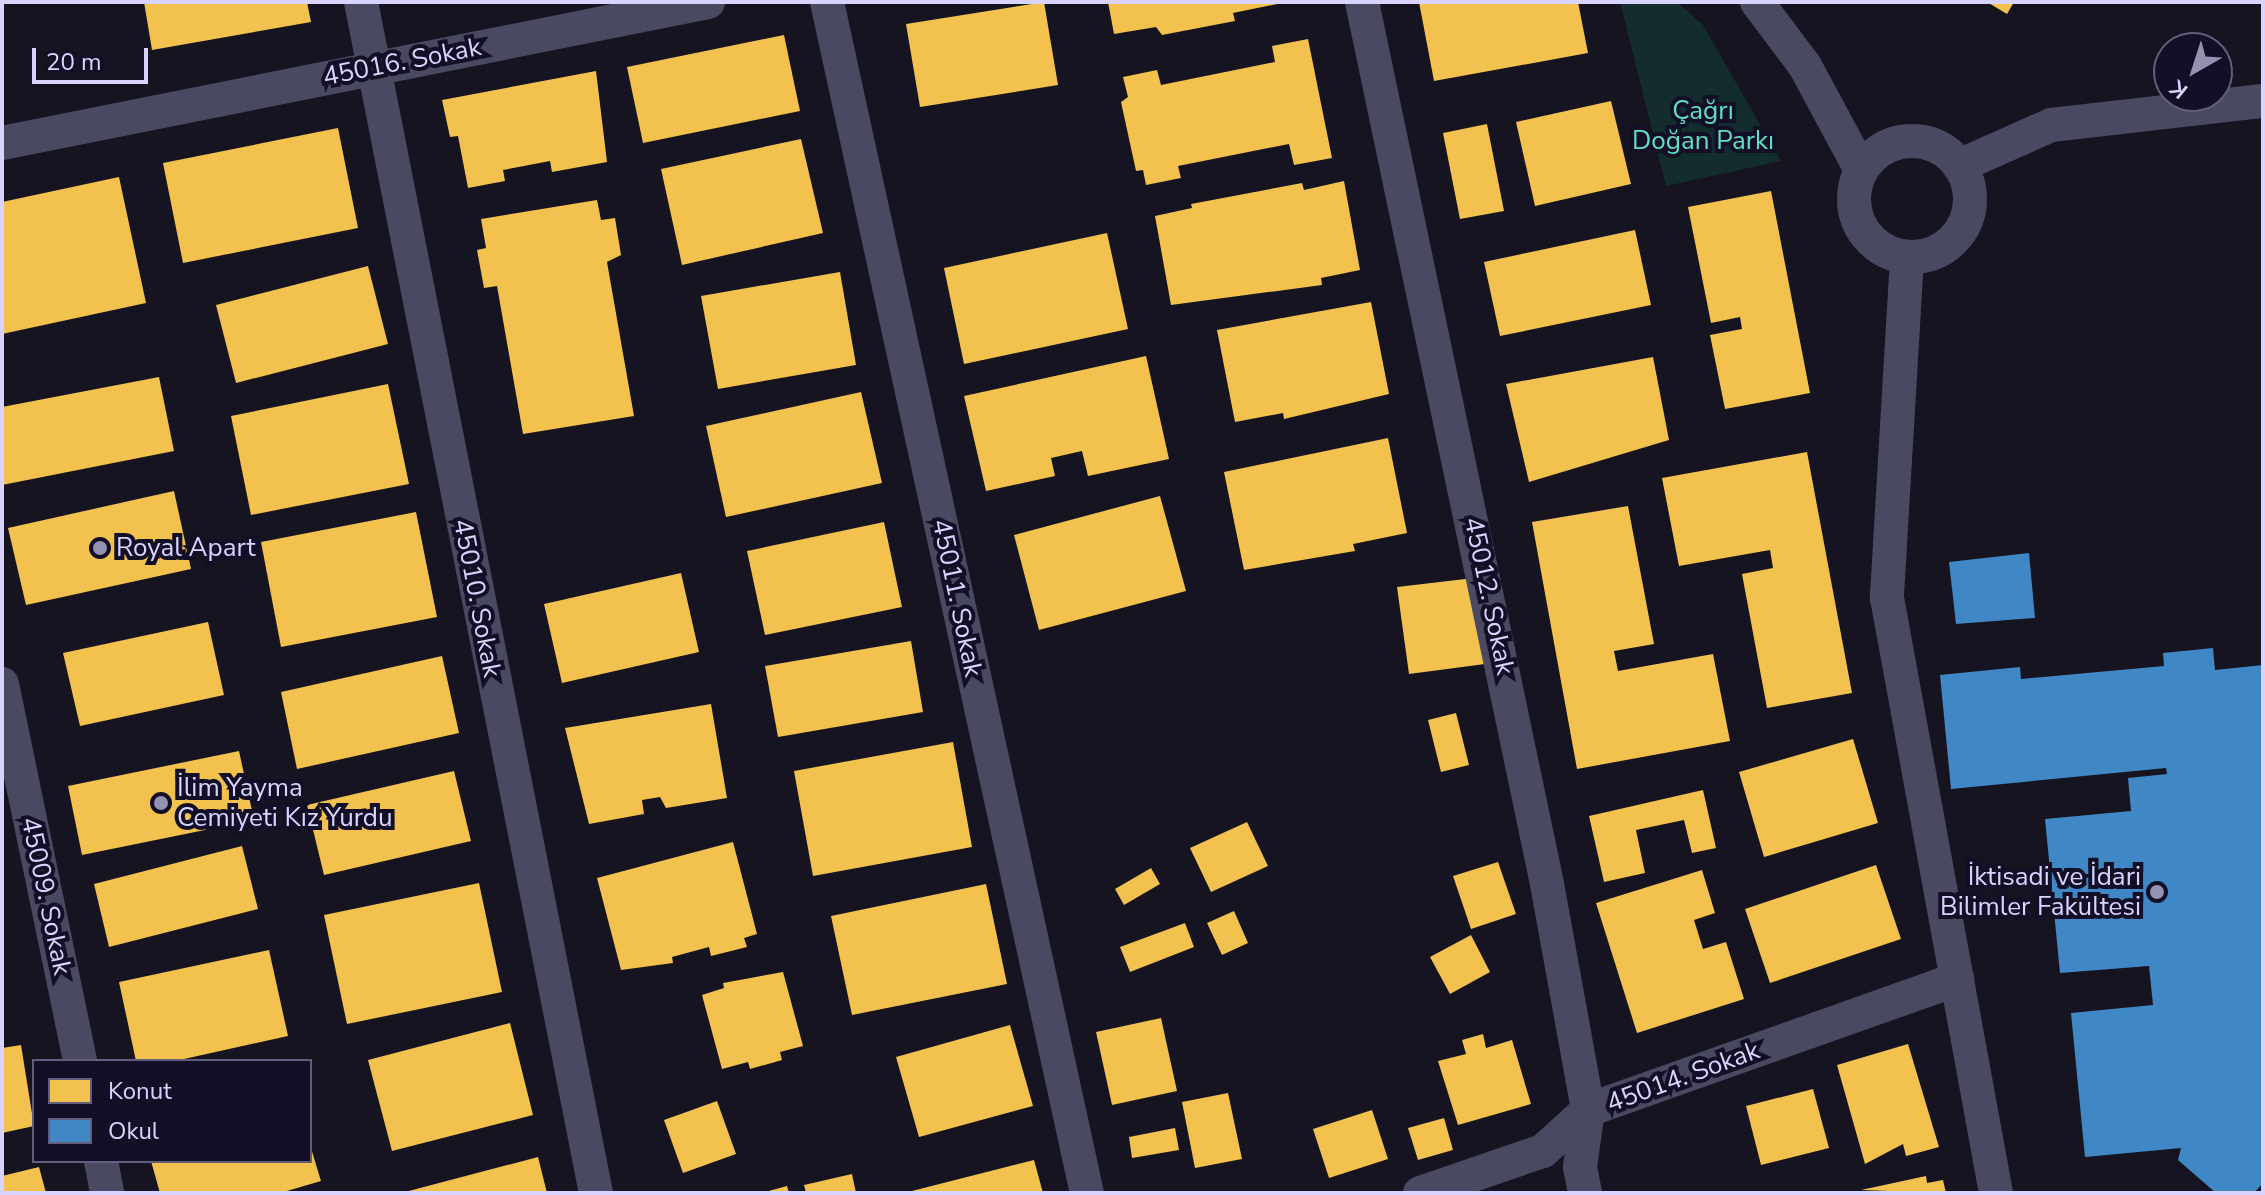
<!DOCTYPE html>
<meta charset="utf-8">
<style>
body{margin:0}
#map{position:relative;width:2265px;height:1195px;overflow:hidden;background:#161421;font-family:"Nunito Sans",sans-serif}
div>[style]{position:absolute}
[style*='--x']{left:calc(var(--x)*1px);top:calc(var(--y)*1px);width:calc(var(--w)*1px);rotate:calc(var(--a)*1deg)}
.green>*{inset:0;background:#132c2d}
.homes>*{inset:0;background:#f2c14e}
.schools>*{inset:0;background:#3f88c5}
.street>*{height:34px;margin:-17px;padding:0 17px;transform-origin:17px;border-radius:17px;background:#4a4962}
.street>.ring{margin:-17px;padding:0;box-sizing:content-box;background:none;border:34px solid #4a4962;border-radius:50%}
.dots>*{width:22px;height:22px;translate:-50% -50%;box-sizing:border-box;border:4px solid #130f26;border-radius:50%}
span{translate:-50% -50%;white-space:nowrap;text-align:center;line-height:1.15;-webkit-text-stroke:8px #130f26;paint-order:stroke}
.street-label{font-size:26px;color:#d9d4ff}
.park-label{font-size:26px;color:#5fe0c0}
.poi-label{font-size:26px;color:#d9d4ff}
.left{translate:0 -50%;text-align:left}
.right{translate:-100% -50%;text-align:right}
.frame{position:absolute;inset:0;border:4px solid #d9d4ff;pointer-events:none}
.legend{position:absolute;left:32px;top:1059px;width:280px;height:104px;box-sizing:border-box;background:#130f26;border:2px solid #625e7d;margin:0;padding:10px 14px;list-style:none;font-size:24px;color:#d9d4ff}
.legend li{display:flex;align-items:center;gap:16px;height:40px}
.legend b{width:40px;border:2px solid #625e7d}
.north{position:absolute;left:2153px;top:32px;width:80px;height:80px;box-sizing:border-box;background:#130f26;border:2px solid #625e7d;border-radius:50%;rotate:219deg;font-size:22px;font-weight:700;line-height:32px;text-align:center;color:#d9d4ff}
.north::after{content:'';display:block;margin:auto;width:28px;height:36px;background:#9591b1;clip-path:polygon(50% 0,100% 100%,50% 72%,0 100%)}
.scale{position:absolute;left:32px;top:48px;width:116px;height:36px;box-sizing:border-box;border:4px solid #d9d4ff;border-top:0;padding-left:10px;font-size:24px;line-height:28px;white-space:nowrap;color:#d9d4ff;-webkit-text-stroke:6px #130f26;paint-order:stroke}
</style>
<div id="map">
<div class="green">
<i style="clip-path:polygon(1620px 2px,1677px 2px,1703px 25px,1781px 161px,1666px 186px)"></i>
</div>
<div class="homes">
<i style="clip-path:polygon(144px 2px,307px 2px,311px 22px,152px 50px)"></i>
<i style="clip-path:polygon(1044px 2px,1058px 85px,920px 107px,906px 24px)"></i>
<i style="clip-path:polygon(1108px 2px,1282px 2px,1282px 3px,1233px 13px,1235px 21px,1162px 35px,1156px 27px,1114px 34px)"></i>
<i style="clip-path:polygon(1419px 2px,1578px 2px,1588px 53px,1434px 81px)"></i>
<i style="clip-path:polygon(1987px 2px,2014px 2px,2007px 14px)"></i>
<i style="clip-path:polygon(784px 35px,800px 111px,643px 143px,627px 67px)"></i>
<i style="clip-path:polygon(1308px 39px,1332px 158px,1294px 165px,1289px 144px,1178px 166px,1181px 178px,1146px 185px,1143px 170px,1136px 171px,1121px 102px,1128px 97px,1123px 77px,1157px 70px,1161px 85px,1275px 62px,1272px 46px)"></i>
<i style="clip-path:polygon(596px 71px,607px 162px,552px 172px,550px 161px,503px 170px,505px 181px,468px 188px,458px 136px,450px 137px,442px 100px)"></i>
<i style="clip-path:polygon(1611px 101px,1631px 184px,1535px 206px,1516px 122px)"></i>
<i style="clip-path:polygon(1487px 124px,1504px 211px,1460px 219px,1443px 133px)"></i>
<i style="clip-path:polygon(338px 128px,358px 228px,183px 263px,163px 163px)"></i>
<i style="clip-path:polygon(801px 139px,823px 233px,682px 265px,661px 169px)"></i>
<i style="clip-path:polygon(119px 177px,146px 303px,2px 334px,2px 202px)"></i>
<i style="clip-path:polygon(1344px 181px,1360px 270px,1321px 278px,1322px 285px,1171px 305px,1155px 216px,1192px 208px,1191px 204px,1302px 183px,1304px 190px)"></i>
<i style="clip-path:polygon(1771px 191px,1810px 393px,1725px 409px,1710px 335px,1742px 329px,1740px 317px,1711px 323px,1688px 207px)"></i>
<i style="clip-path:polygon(597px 200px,601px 220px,615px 218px,621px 255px,607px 262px,634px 416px,523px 434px,497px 286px,484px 288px,477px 250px,486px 248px,481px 219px)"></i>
<i style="clip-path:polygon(1635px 230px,1651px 305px,1500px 336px,1484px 262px)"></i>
<i style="clip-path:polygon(1107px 233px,1128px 329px,964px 364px,944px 268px)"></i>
<i style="clip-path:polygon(368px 266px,388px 344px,236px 383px,216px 305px)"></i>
<i style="clip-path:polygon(840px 272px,856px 365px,718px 389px,701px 296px)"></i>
<i style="clip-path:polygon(1371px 302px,1389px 394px,1284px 419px,1283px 413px,1235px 422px,1217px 330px)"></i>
<i style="clip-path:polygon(1146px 356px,1169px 459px,1088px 476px,1082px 451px,1051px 458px,1055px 476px,986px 491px,964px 396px)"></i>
<i style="clip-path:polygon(1653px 357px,1669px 440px,1529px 482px,1506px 384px)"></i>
<i style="clip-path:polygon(159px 377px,174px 451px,2px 485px,2px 407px)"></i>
<i style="clip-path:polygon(388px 384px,409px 484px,251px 515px,231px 416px)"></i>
<i style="clip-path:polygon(861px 392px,882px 483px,726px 517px,706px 426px)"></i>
<i style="clip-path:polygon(1388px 438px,1407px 533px,1353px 544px,1355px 551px,1244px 570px,1224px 472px)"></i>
<i style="clip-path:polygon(1807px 452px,1852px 693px,1767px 708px,1742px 574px,1773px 568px,1770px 550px,1679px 566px,1662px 478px)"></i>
<i style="clip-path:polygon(174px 491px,191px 569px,26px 605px,8px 528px)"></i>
<i style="clip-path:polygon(1160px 496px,1186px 591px,1039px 630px,1014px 535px)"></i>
<i style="clip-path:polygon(1628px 506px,1654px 644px,1614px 651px,1618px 671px,1713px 654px,1730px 741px,1577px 769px,1532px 522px)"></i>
<i style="clip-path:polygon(416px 512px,437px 617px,281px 647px,261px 542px)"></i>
<i style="clip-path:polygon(884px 522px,902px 607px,765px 635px,747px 551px)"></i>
<i style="clip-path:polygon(681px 573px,699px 652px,562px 683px,544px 604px)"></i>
<i style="clip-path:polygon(1474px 578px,1485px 664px,1409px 674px,1397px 587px)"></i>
<i style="clip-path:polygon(208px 622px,224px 695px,80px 726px,63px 653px)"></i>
<i style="clip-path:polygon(911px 641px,923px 712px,778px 737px,765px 666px)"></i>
<i style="clip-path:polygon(442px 656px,459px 733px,297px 769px,281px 692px)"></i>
<i style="clip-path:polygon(711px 704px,727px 798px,666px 808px,660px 797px,642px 800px,644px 814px,589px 824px,565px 728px)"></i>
<i style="clip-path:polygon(1456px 713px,1469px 765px,1441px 772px,1428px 720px)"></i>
<i style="clip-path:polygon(1853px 739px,1878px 823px,1764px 857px,1739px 772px)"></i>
<i style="clip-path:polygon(953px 742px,972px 847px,813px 876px,794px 771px)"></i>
<i style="clip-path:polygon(239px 751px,254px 820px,82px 855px,68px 786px)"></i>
<i style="clip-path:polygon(454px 771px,471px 841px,324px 875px,307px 805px)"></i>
<i style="clip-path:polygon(1703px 790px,1716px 848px,1692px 853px,1684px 820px,1636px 830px,1645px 873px,1604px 882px,1589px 816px)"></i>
<i style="clip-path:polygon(1247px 822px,1268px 866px,1211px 892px,1190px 848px)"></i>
<i style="clip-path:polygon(733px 842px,757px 934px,744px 938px,747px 947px,711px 956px,709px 947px,672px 957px,673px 963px,621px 970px,597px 878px)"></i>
<i style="clip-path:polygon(242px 846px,258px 909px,109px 947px,94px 884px)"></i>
<i style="clip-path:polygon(1498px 862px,1516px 914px,1471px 929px,1453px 876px)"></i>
<i style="clip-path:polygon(1876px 865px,1901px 939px,1770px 983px,1745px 909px)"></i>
<i style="clip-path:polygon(1151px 868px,1160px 884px,1124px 905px,1115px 889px)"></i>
<i style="clip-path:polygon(1702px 870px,1715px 913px,1694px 920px,1703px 949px,1726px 942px,1744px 999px,1637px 1033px,1596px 903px)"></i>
<i style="clip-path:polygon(479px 883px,502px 992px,347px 1024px,324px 915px)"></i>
<i style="clip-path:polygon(986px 884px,1007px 984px,852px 1015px,831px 916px)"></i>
<i style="clip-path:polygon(1234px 911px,1248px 943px,1222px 955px,1207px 923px)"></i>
<i style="clip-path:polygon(1185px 923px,1194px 947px,1130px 972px,1120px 947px)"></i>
<i style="clip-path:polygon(1471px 935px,1490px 972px,1450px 994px,1430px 957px)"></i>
<i style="clip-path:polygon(269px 950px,288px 1036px,175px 1061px,136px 1061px,119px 982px)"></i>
<i style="clip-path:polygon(783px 972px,803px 1046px,780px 1052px,782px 1060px,750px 1069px,748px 1062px,722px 1069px,702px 995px,724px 988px,723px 983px)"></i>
<i style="clip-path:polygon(1161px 1018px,1177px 1091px,1112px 1105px,1096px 1032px)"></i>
<i style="clip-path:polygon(510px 1023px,533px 1115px,392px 1151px,368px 1060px)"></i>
<i style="clip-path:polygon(1010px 1025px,1033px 1106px,919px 1137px,896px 1057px)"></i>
<i style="clip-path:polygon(1483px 1034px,1486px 1048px,1512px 1040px,1531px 1104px,1458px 1125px,1438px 1061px,1466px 1054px,1462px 1040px)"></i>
<i style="clip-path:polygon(1908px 1044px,1939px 1147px,1906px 1156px,1903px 1144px,1865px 1164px,1837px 1065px)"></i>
<i style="clip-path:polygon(21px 1045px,34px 1126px,2px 1133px,2px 1048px)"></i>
<i style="clip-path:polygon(1813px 1089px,1829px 1148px,1761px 1165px,1746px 1106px)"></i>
<i style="clip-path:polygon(1228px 1093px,1242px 1159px,1195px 1168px,1182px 1102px)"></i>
<i style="clip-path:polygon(717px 1101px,736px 1154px,683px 1173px,664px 1120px)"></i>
<i style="clip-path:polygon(1372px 1110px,1388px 1159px,1329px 1178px,1313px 1129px)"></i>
<i style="clip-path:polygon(1444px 1118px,1453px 1150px,1418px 1160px,1408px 1128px)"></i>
<i style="clip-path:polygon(1175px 1128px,1179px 1150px,1132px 1158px,1129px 1137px)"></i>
<i style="clip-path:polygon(310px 1145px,321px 1181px,280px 1193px,160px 1193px,151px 1161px,310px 1161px)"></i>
<i style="clip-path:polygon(538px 1157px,547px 1193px,405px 1193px,405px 1192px)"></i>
<i style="clip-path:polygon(1034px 1160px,1043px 1193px,908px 1193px,908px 1192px)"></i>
<i style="clip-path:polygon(39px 1167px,46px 1193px,2px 1193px,2px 1176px)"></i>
<i style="clip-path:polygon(852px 1174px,856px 1193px,806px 1193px,804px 1185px)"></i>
<i style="clip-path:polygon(1926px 1176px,1927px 1183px,1943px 1180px,1946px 1193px,1861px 1190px)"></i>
<i style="clip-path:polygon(787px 1186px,789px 1193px,765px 1193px,765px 1192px)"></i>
</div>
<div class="schools">
<i style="clip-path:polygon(2029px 553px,2035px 618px,1956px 624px,1949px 562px)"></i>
<i style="clip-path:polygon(2213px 648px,2215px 670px,2263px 665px,2263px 1183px,2254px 1193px,2216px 1193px,2178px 1160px,2181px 1148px,2085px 1157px,2071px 1013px,2153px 1005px,2149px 966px,2060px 973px,2045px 819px,2131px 811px,2128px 778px,2167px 774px,2166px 768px,1951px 789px,1940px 675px,2020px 667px,2021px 679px,2164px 666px,2163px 653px)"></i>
</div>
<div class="street">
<i style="--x:361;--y:2;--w:1214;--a:78.84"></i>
<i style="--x:827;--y:2;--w:1219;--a:77.69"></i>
<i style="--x:1362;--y:2;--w:901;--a:78.15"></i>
<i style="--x:1547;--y:884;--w:230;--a:79.7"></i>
<i style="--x:1588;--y:1110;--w:58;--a:98"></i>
<i style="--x:1580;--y:1167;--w:26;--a:79"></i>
<i style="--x:1757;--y:2;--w:80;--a:53.1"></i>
<i style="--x:1805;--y:66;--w:118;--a:61.7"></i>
<i class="ring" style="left:1854px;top:141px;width:82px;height:82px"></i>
<i style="--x:2;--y:143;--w:720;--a:-11.29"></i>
<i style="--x:1959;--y:166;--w:101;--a:-24"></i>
<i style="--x:2051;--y:125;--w:213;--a:-6.5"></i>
<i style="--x:1907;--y:258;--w:341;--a:93.4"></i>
<i style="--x:1887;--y:598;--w:605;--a:79.62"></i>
<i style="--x:2;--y:684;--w:385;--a:78.3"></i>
<i style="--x:101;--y:1161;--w:33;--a:79"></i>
<i style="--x:1420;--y:1193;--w:130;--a:-18.9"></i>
<i style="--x:1543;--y:1151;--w:61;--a:-42.3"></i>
<i style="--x:1588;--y:1110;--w:392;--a:-19.5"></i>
</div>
<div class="dots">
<i style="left:100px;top:548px;background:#9591b1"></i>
<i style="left:161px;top:803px;background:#9591b1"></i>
<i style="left:2157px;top:892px;background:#9591b1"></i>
</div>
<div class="street-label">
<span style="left:402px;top:62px;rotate:-11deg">45016. Sokak</span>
<span style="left:1489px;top:596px;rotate:78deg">45012. Sokak</span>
<span style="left:477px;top:598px;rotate:79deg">45010. Sokak</span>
<span style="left:957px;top:598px;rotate:78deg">45011. Sokak</span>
<span style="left:46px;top:896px;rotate:78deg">45009. Sokak</span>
<span style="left:1683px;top:1077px;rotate:-20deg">45014. Sokak</span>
</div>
<div class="park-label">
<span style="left:1703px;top:126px">Çağrı<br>Doğan Parkı</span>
</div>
<div class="poi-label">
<span class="left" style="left:116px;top:548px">Royal Apart</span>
<span class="left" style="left:177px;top:803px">İlim Yayma<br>Cemiyeti Kız Yurdu</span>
<span class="right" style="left:2141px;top:892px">İktisadi ve İdari<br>Bilimler Fakültesi</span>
</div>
<div class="frame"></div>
<ul class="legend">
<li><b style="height:22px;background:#f2c14e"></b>Konut</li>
<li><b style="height:22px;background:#3f88c5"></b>Okul</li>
</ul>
<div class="north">K</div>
<div class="scale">20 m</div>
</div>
